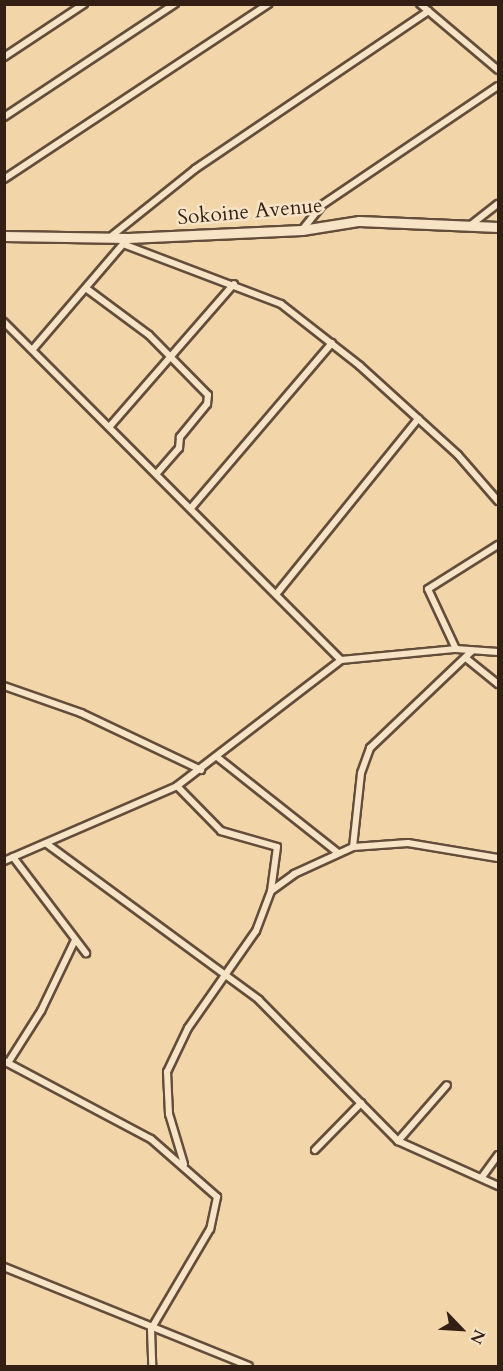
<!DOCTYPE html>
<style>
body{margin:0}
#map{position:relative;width:503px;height:1371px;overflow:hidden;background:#f2d6a9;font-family:Cardo,serif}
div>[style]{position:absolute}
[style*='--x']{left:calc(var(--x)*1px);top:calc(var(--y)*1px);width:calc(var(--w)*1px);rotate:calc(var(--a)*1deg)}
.roads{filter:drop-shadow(2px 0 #644d3a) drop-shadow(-2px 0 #644d3a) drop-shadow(0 2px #644d3a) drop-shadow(0 -2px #644d3a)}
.street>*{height:6px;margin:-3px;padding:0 3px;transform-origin:3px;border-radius:3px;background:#f7e4c7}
.secondary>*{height:9px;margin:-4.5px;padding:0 4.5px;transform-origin:4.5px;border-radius:4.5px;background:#f7e4c7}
span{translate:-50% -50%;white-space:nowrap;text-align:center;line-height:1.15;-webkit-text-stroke:5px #f7e4c7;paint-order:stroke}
.street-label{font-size:21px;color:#341f15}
.frame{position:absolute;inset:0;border:6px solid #341f15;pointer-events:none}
.north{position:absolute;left:431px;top:1299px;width:60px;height:60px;-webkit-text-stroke:4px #f7e4c7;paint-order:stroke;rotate:115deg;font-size:16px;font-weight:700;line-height:24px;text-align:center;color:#341f15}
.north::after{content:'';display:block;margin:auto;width:21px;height:27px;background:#341f15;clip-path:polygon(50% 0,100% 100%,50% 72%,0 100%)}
</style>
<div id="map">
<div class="roads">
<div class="street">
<i style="--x:420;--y:4;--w:102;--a:40.2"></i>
<i style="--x:4;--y:57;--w:96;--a:-33.5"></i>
<i style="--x:4;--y:117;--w:205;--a:-33.5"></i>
<i style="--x:4;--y:179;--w:317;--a:-33.5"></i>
<i style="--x:472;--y:224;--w:33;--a:-38"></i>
<i style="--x:302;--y:230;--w:32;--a:-51"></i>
<i style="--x:322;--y:205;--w:212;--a:-34.1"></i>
<i style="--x:109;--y:238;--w:110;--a:-38.7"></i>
<i style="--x:195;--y:169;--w:282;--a:-34.1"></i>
<i style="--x:123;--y:244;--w:169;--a:20.8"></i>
<i style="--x:281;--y:304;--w:100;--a:38.1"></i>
<i style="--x:360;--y:366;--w:132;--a:42.2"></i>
<i style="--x:458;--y:455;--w:61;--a:49"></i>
<i style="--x:87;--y:289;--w:77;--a:36.6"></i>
<i style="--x:149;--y:335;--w:84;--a:45.5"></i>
<i style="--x:208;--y:395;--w:9;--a:96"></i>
<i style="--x:207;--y:404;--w:43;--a:129.3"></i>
<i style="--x:180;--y:437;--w:11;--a:95"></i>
<i style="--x:179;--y:448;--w:33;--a:131"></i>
<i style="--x:4;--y:322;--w:477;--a:45.1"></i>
<i style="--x:33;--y:349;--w:140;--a:-49.4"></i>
<i style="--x:111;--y:425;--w:187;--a:-48.9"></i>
<i style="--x:191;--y:508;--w:217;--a:-49.5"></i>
<i style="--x:278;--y:592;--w:223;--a:-51"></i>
<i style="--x:456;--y:649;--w:66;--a:-115"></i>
<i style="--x:428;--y:589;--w:83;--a:-32.2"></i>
<i style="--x:467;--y:659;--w:40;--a:39"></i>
<i style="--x:4;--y:686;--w:82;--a:19.3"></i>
<i style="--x:81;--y:713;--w:133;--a:25.4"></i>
<i style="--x:217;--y:757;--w:154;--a:38.4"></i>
<i style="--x:177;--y:786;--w:63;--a:45.6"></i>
<i style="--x:221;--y:831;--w:58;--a:15.9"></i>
<i style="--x:277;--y:847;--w:44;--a:97.8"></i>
<i style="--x:47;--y:844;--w:263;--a:36.3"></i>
<i style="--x:259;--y:1000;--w:198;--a:45.4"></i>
<i style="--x:398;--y:1141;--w:110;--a:24.2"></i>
<i style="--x:353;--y:847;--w:74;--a:-83.8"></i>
<i style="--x:361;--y:773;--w:27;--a:-70"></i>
<i style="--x:370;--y:748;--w:141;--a:-43.6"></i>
<i style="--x:13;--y:857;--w:121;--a:52.8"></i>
<i style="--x:4;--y:861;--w:189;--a:-23.4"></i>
<i style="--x:177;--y:786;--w:207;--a:-37.5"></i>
<i style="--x:341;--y:660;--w:116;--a:-5.5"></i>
<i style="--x:456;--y:649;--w:42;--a:4.1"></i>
<i style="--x:4;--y:1061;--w:166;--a:28"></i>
<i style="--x:151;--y:1139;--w:88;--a:41.3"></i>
<i style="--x:217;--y:1197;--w:33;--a:102"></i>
<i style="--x:210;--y:1229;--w:116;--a:120.5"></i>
<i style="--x:151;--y:1329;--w:37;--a:88"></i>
<i style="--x:8;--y:1063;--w:62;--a:-57.6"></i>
<i style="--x:41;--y:1011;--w:79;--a:-64.4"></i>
<i style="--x:398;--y:1141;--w:74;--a:-48.8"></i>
<i style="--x:315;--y:1150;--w:66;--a:-45.6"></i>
<i style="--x:184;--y:1164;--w:52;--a:-106.7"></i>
<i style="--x:169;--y:1114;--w:42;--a:-92.7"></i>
<i style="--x:167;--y:1072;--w:49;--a:-64.5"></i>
<i style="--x:188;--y:1028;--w:118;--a:-55"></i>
<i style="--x:256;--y:931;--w:43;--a:-69.4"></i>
<i style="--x:271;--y:891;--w:29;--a:-36"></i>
<i style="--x:294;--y:874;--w:65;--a:-24.6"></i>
<i style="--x:353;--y:847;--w:55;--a:-4.2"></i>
<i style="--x:408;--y:843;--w:91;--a:9.5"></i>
<i style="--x:482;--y:1177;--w:27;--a:-54"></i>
<i style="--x:4;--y:1267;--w:264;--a:22"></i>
</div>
<div class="secondary">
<i style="--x:4;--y:236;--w:124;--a:0.9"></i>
<i style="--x:128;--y:238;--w:174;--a:-2.6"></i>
<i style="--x:302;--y:230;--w:58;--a:-9"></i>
<i style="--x:359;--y:221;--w:139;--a:2.5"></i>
</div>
</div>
<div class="street-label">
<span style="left:250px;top:212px;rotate:-5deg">Sokoine Avenue</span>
</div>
<div class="frame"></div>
<div class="north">N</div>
</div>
